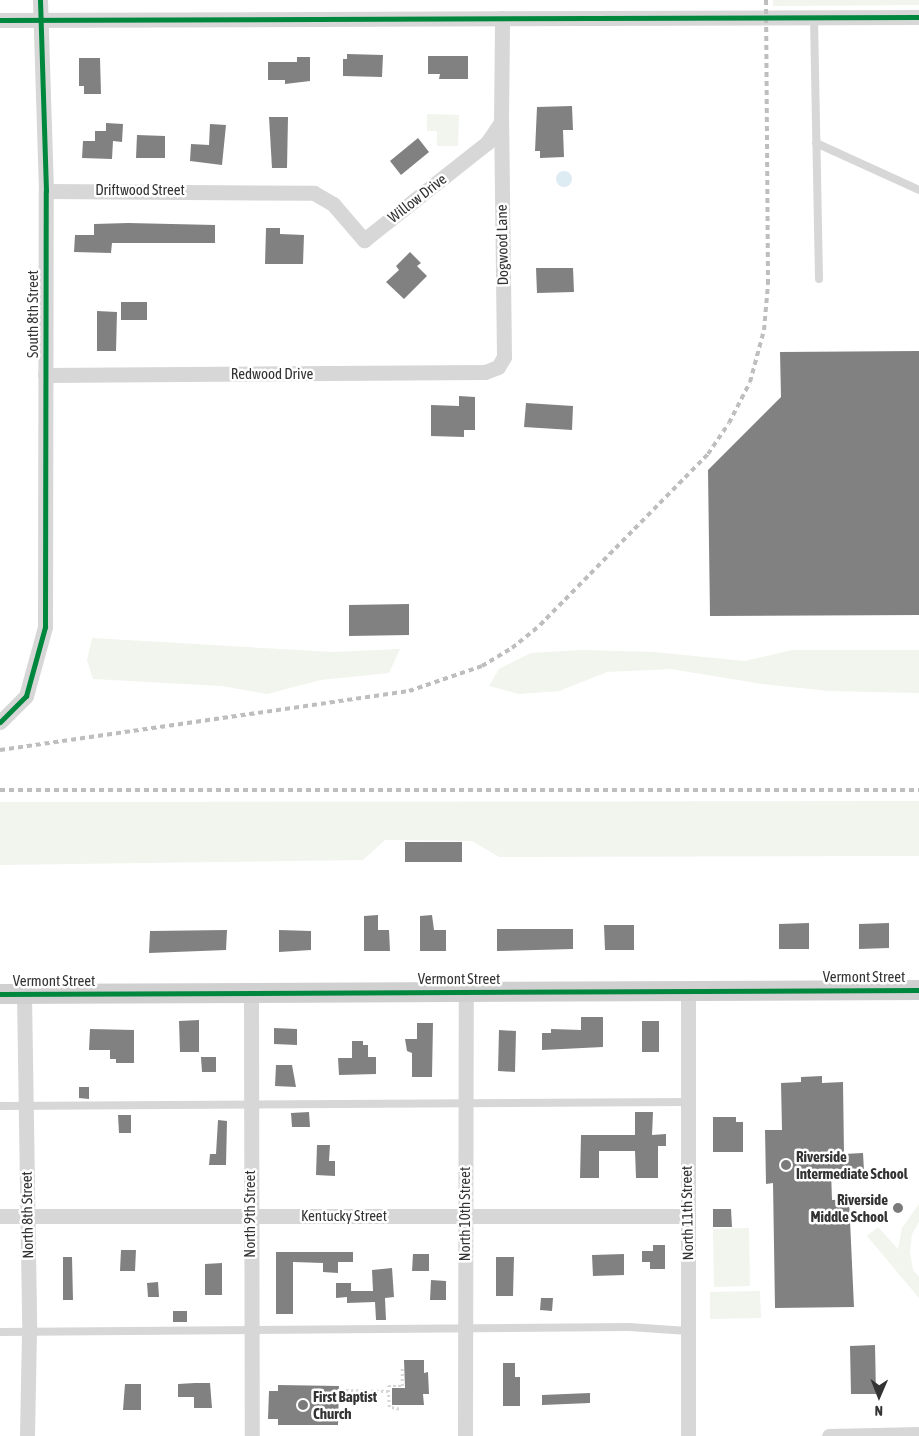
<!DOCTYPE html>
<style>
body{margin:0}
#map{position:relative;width:919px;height:1436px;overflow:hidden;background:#fff;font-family:"Asap Condensed",sans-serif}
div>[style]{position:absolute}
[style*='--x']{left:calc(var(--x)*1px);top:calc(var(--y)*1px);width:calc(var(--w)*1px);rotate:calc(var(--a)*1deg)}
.green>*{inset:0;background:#f1f5ed}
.water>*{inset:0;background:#ddebf3}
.round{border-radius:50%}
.building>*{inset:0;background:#818181}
.path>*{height:2.5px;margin-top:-1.25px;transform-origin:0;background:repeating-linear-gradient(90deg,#d6d6d6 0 2.5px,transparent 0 5px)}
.lane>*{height:8px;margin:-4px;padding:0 4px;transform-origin:4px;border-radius:4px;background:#d7d7d7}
.street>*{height:15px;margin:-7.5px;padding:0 7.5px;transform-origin:7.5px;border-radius:7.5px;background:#d7d7d7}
.secondary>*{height:20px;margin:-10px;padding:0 10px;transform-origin:10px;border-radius:10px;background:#d0d0d0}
.rail>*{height:4px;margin-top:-2px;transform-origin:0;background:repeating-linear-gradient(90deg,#bebebe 0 5px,transparent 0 9px)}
.cycleway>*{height:5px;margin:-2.5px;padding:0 2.5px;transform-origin:2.5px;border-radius:2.5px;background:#00873e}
.dots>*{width:14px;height:14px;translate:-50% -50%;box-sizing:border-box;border:2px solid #fff;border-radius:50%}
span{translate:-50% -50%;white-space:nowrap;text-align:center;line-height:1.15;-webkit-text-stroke:5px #fff;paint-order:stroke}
.street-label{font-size:15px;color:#333}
.poi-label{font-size:15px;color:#333;font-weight:700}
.left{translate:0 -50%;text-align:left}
.right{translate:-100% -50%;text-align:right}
.north{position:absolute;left:854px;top:1371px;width:50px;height:50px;-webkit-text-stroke:4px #fff;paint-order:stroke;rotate:181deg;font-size:14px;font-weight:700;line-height:20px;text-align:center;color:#333}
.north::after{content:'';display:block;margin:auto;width:18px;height:22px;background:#333;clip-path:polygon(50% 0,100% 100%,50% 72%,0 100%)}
</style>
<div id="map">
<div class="green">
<i style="clip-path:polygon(773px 0,919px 0,919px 5px,773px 6px)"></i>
<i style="clip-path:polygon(427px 114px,459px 115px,458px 146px,437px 146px,437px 131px,427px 131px)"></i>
<i style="clip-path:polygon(92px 638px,332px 652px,400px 649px,389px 673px,321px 680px,267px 694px,222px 686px,93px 679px,87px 660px)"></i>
<i style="clip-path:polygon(582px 650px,654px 652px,745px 661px,792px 650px,919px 650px,919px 693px,829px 691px,762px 684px,671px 669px,607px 672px,559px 691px,519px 694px,489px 686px,499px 669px,531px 653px)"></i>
<i style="clip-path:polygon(919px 801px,919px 856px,499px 857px,472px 841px,385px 840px,363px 860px,0 865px,0 802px)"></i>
<i style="clip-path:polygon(919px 1204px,919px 1222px,912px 1234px,910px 1252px,913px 1270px,919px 1277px,919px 1298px,867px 1236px,878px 1227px,898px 1249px,902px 1228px)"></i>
<i style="clip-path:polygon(749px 1228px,750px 1286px,714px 1287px,713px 1229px)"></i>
<i style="clip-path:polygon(760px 1291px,761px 1318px,710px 1319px,710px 1292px)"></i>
</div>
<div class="water">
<i class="round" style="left:556px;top:171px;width:16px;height:16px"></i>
</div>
<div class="building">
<i style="clip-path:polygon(347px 54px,383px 55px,382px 77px,343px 76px,343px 59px,347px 59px)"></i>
<i style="clip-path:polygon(428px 56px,468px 56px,468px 79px,439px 79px,440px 74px,428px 74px)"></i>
<i style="clip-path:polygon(297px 57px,310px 57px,310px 81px,285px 84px,285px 80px,268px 80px,268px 62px,297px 62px)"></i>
<i style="clip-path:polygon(79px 58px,100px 58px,101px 94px,84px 94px,84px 86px,79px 86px)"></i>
<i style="clip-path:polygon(572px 106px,573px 130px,563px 130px,564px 157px,540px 158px,540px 151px,535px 151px,537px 107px)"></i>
<i style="clip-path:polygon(269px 117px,288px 117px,287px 168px,272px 168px)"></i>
<i style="clip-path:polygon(106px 123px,123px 124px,122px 142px,113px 141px,112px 159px,82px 158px,83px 141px,95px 141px,95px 131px,106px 131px)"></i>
<i style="clip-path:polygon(210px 124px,226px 125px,222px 165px,190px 161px,191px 144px,209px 145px)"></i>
<i style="clip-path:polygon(137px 135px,165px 136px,165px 158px,136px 158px)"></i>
<i style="clip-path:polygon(418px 138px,429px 152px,401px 175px,390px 161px)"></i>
<i style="clip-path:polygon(128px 223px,215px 225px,215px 243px,112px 243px,111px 253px,74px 252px,75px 235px,94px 235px,94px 224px)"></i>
<i style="clip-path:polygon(266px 228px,280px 228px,280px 234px,304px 235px,303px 264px,265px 264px)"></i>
<i style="clip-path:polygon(410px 252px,421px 263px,417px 266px,427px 276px,404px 299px,386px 282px,399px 270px,396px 266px)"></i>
<i style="clip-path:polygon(536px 268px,573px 268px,574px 292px,537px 293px)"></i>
<i style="clip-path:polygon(121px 302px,147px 302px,147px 320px,121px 320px)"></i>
<i style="clip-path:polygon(97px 311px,117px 312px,116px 351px,97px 351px)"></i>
<i style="clip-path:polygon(919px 351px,919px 615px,710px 616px,708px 470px,781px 397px,780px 352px)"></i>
<i style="clip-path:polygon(459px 396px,475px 397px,475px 430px,464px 430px,464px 437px,431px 436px,431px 405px,459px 406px)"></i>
<i style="clip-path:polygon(526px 403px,573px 406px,572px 430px,524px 427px)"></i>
<i style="clip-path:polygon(409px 604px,409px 635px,349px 636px,349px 605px)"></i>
<i style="clip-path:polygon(405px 842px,462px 842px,462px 862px,405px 862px)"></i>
<i style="clip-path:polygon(378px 915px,378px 930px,389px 930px,390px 951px,364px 951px,364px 916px)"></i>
<i style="clip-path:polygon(432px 915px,434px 930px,446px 930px,446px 951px,420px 951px,420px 916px)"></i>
<i style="clip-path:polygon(809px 923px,809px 949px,779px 949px,779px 924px)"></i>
<i style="clip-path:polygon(889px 923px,889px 948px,859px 949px,859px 924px)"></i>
<i style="clip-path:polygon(604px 925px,634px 925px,634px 950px,605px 950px)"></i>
<i style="clip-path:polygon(497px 929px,573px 929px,573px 949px,497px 951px)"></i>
<i style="clip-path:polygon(227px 930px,226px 950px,149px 953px,150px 931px)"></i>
<i style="clip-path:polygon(279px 930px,311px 931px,311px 950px,279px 952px)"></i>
<i style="clip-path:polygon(581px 1017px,603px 1017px,603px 1047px,542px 1050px,542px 1033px,551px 1033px,551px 1029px,581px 1030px)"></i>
<i style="clip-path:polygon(199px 1020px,199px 1052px,180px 1052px,179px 1021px)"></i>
<i style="clip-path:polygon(642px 1021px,659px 1021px,659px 1052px,642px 1052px)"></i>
<i style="clip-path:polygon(417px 1023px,433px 1023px,432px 1077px,412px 1077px,412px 1053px,407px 1051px,405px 1039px,417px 1039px)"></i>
<i style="clip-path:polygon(274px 1028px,297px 1029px,297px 1045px,274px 1044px)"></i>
<i style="clip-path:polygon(90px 1029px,134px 1030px,134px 1063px,116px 1063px,116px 1059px,110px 1059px,110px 1050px,89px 1050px)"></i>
<i style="clip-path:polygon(499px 1030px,516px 1031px,515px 1072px,498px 1071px)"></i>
<i style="clip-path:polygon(352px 1041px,363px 1041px,363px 1045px,368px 1045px,368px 1057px,376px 1057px,376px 1074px,339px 1075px,338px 1058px,352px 1058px)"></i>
<i style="clip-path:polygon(201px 1057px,216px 1057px,216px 1072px,202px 1072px)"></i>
<i style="clip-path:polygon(276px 1065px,292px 1065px,296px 1087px,275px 1086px)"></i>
<i style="clip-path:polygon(822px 1076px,822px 1083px,843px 1082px,844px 1154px,863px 1153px,864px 1171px,831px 1171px,832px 1200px,849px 1199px,854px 1307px,775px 1308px,773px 1183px,766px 1184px,765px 1130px,782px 1130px,781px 1083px,801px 1082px,801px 1077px)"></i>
<i style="clip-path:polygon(79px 1087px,89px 1087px,89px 1099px,79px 1098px)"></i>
<i style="clip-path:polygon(309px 1112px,310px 1127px,292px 1127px,291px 1113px)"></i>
<i style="clip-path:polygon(635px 1112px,653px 1112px,652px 1135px,666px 1134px,666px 1146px,658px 1146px,658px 1178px,636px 1178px,635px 1151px,599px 1151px,599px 1178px,580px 1178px,581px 1135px,635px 1135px)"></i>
<i style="clip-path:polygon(118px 1115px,131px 1115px,131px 1133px,119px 1133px)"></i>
<i style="clip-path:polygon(713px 1117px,736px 1117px,736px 1122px,743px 1122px,743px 1152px,713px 1152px)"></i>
<i style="clip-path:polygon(218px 1120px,227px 1121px,226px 1165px,209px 1165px,210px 1154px,216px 1154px)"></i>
<i style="clip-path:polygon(317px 1145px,330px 1145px,329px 1161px,335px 1161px,335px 1176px,316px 1175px)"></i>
<i style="clip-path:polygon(713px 1209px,731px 1209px,732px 1227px,713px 1227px)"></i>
<i style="clip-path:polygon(653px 1245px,665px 1245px,665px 1269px,650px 1269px,650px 1262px,642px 1262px,642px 1251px,653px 1251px)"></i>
<i style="clip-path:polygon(121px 1250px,136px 1250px,135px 1271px,120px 1271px)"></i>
<i style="clip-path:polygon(276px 1252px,353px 1252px,353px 1262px,338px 1262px,338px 1273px,323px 1272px,323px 1263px,293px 1262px,293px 1314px,276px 1314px)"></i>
<i style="clip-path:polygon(413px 1254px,429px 1254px,429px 1271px,412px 1271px)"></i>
<i style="clip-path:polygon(624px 1254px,624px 1275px,593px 1276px,592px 1255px)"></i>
<i style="clip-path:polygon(63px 1257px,72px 1257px,73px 1300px,63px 1300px)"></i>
<i style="clip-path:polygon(496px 1257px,514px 1257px,513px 1296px,496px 1296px)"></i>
<i style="clip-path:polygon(222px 1263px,222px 1295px,205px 1295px,205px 1264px)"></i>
<i style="clip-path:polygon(392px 1268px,394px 1297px,385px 1298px,386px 1320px,376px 1320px,375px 1302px,347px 1303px,347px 1297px,336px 1298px,336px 1283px,351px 1283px,351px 1291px,373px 1291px,372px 1270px)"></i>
<i style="clip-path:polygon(431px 1280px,446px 1281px,446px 1300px,430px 1300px)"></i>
<i style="clip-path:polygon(158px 1282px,159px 1297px,148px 1297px,147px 1283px)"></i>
<i style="clip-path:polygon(541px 1298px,553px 1298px,552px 1311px,540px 1310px)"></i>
<i style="clip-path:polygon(173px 1311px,187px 1311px,187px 1322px,173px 1322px)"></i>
<i style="clip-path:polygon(875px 1345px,876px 1394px,851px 1394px,850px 1346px)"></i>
<i style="clip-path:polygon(404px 1360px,424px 1360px,424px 1373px,428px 1372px,429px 1394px,423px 1394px,424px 1405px,392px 1405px,392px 1388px,405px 1388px)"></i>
<i style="clip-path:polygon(503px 1363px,515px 1363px,515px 1377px,520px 1377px,520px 1406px,503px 1406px)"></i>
<i style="clip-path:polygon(195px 1383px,210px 1383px,212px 1408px,194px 1408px,194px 1397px,178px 1397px,178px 1384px)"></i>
<i style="clip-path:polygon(125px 1384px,141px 1384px,141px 1410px,123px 1410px)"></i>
<i style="clip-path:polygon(278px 1385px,339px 1386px,338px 1425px,278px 1425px,278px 1419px,268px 1419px,269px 1391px,278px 1391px)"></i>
<i style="clip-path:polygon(590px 1393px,590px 1403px,542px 1405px,542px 1395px)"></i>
</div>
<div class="path">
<i style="--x:341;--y:1390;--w:47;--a:1.2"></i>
<i style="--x:399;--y:1409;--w:10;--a:-169"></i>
<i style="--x:389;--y:1407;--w:21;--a:-93"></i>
<i style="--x:388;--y:1386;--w:14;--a:0"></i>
<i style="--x:402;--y:1386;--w:20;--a:-90"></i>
</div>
<div class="lane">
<i style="--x:814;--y:18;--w:261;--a:88.9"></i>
<i style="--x:816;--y:143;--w:113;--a:24.5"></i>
<i style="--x:0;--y:1106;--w:687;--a:-0.33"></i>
<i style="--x:0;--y:1332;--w:629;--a:-0.46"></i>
<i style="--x:629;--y:1327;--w:59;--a:3.9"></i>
</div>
<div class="street">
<i style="--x:0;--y:20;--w:919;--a:-0.19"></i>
<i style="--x:46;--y:191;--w:268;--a:0.4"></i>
<i style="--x:314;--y:193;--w:22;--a:30"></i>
<i style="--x:333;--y:204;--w:48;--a:49.3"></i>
<i style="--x:364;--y:240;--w:157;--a:-38.3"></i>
<i style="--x:487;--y:143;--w:25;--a:-56"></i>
<i style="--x:501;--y:122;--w:104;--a:-89.4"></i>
<i style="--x:45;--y:375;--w:440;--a:-0.4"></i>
<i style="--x:485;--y:372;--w:14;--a:-21"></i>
<i style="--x:498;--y:367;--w:12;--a:-59"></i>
<i style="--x:504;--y:357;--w:235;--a:-90.7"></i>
<i style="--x:0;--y:722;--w:37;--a:-45"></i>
<i style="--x:26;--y:696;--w:72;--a:-74.6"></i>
<i style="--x:45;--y:627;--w:436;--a:-89.9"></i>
<i style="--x:46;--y:191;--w:191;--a:-91.8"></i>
<i style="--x:688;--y:991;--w:445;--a:90"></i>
<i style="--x:251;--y:993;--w:443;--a:89.9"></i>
<i style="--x:24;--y:994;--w:337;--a:89.1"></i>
<i style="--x:29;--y:1331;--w:105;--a:91.1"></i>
<i style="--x:0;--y:1216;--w:687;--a:0"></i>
<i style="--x:465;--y:1436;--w:444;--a:-89.9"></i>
<i style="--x:829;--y:1436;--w:90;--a:-1.3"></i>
</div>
<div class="secondary">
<i style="--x:0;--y:994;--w:919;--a:-0.25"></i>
</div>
<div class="rail">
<i style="--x:0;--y:750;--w:413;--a:-8.2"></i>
<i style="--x:409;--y:691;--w:77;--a:-18.9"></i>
<i style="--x:482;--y:666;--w:35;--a:-31"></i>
<i style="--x:512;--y:648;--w:36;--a:-39"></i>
<i style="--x:540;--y:625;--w:240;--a:-45.5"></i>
<i style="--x:708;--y:454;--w:37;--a:-56"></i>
<i style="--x:729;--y:423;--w:46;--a:-62.9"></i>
<i style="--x:750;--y:382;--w:54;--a:-74.9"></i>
<i style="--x:764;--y:330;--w:46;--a:-85"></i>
<i style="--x:768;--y:284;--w:284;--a:-90.4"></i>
<i style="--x:0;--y:790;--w:919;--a:0"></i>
</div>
<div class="cycleway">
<i style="--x:0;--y:20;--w:919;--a:-0.19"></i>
<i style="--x:0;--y:722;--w:37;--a:-45"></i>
<i style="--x:26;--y:696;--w:72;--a:-74.6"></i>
<i style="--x:45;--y:627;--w:436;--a:-89.9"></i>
<i style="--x:46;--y:191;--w:191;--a:-91.8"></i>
<i style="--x:0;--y:994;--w:919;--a:-0.25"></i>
</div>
<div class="dots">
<i style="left:786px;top:1165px;background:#7a7a7a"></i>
<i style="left:898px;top:1208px;background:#7a7a7a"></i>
<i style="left:303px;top:1405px;background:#7a7a7a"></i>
</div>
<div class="street-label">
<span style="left:140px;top:190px">Driftwood Street</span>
<span style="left:417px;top:198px;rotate:-38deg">Willow Drive</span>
<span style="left:502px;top:245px;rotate:-91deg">Dogwood Lane</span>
<span style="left:33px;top:314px;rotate:-90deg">South 8th Street</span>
<span style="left:272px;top:374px">Redwood Drive</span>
<span style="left:864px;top:977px">Vermont Street</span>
<span style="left:459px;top:979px">Vermont Street</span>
<span style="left:54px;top:981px">Vermont Street</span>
<span style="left:687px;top:1213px;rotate:-91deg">North 11th Street</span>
<span style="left:250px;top:1214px;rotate:-90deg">North 9th Street</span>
<span style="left:465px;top:1214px;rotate:-90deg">North 10th Street</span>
<span style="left:27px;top:1215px;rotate:-91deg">North 8th Street</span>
<span style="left:344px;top:1216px">Kentucky Street</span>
</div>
<div class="poi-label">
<span class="left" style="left:796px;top:1165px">Riverside<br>Intermediate School</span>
<span class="right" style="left:888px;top:1208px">Riverside<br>Middle School</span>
<span class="left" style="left:313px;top:1405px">First Baptist<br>Church</span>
</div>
<div class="north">N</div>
</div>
